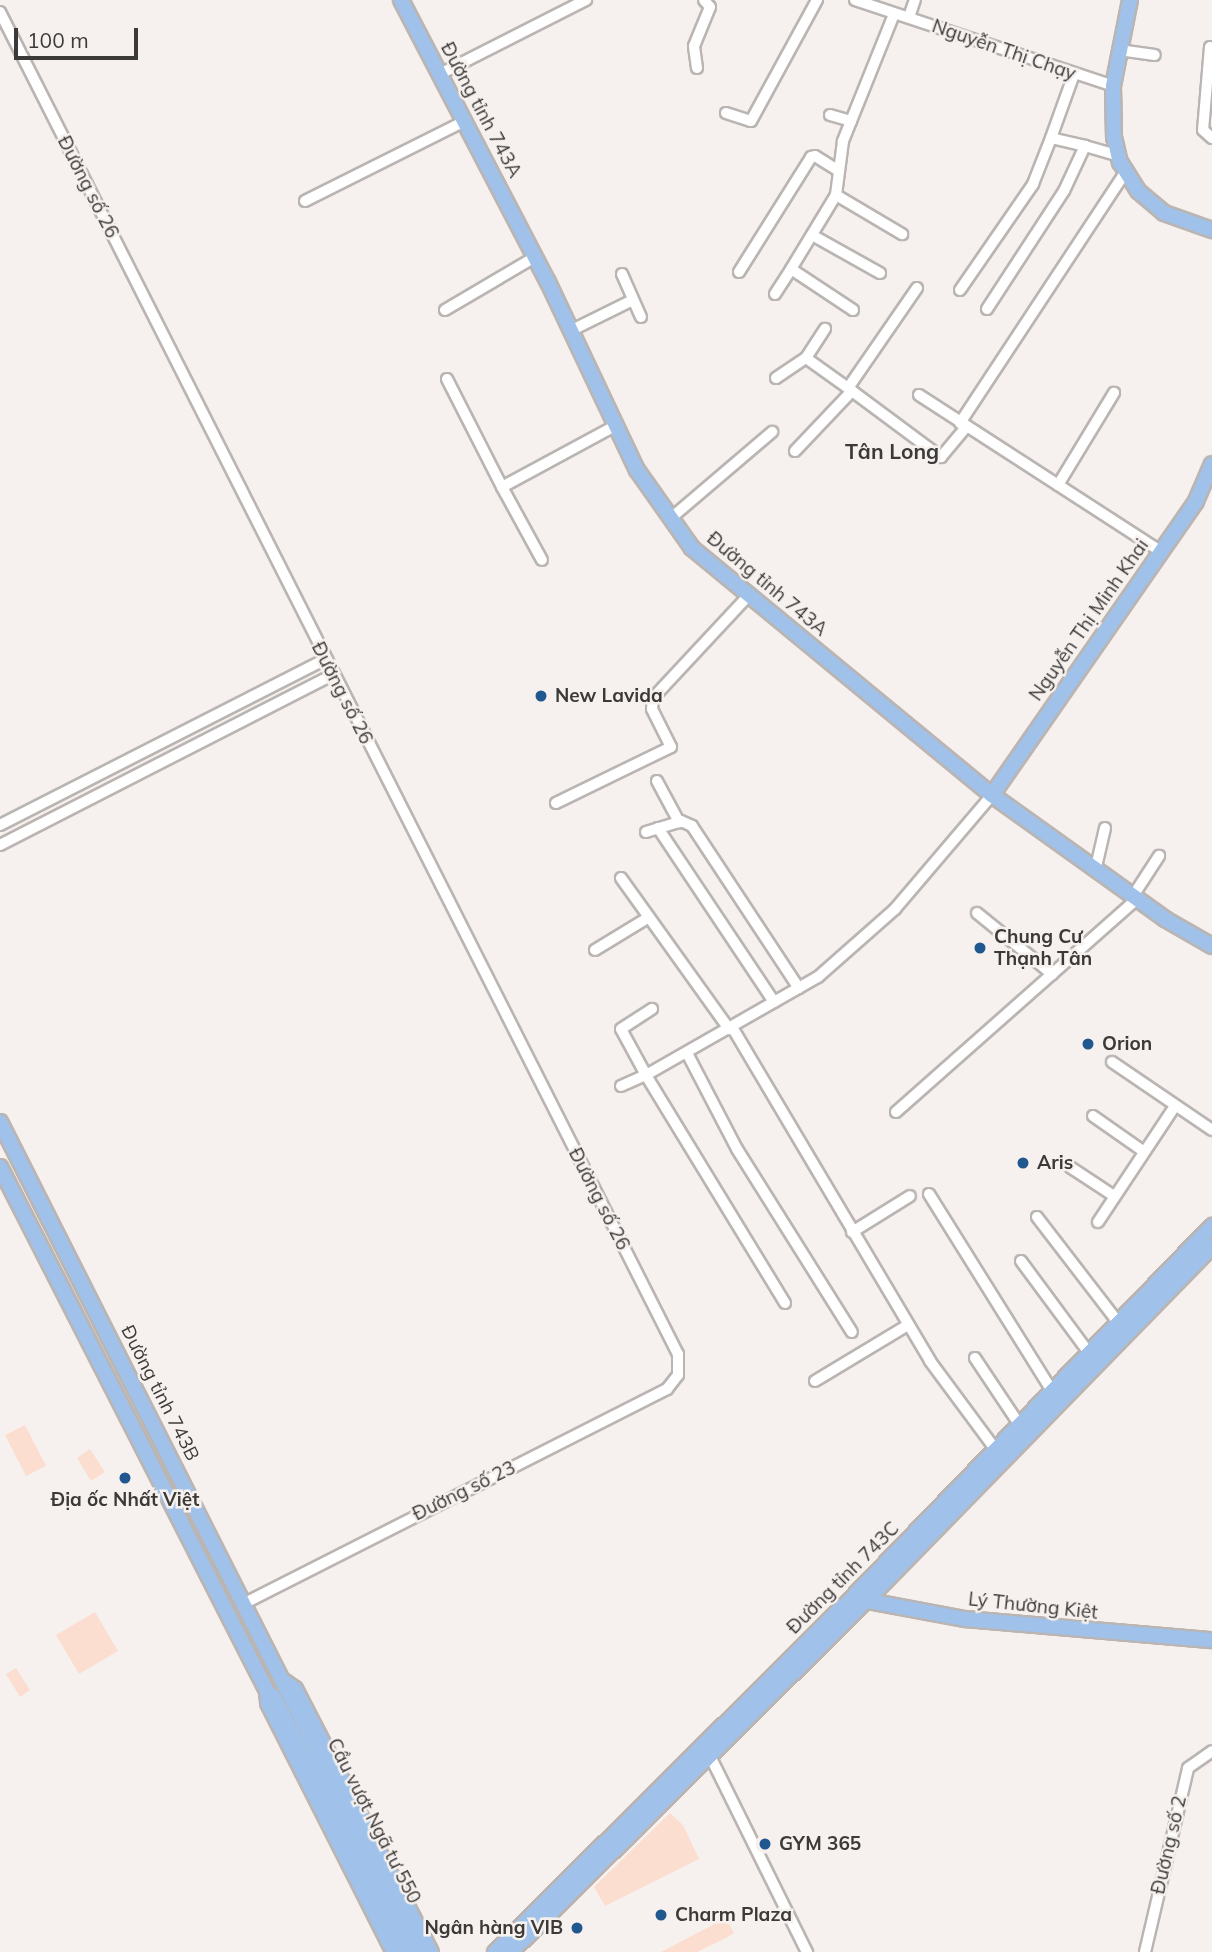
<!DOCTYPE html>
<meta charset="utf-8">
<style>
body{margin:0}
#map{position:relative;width:1212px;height:1952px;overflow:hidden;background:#f6f1ee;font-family:Mulish,sans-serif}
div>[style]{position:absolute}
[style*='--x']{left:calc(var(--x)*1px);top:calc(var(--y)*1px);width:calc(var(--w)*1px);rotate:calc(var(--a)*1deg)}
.green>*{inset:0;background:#fbded0}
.roads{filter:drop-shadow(2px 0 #bab5b2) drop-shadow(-2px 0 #bab5b2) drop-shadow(0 2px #bab5b2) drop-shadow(0 -2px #bab5b2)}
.minor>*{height:10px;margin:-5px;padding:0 5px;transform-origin:5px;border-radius:5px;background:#fff}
.major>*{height:14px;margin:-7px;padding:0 7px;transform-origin:7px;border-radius:7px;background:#a0c2ea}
.dots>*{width:19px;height:19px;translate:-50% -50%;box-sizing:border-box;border:4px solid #f6f1ee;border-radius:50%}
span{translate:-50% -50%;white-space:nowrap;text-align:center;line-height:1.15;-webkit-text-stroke:5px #f6f1ee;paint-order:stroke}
.street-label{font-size:19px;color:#3c3a38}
.poi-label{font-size:19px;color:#3c3a38;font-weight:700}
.left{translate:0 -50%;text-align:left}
.right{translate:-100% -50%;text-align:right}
.neighbourhood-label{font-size:21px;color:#3c3a38;font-weight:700}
.scale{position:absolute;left:14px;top:28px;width:124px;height:32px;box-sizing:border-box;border:4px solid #3c3a38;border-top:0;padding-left:9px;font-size:21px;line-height:24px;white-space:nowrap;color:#3c3a38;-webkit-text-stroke:5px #f6f1ee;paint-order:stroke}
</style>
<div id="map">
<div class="green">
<i style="clip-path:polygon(25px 1425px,46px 1466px,26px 1476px,5px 1435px)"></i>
<i style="clip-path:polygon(90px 1449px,105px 1472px,91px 1481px,77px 1458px)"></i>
<i style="clip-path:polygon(95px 1612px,118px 1651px,79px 1674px,56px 1635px)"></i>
<i style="clip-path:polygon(16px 1668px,30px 1690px,20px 1697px,6px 1674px)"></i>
<i style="clip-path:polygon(670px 1813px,683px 1825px,699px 1859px,605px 1906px,594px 1887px)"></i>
<i style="clip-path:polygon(726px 1918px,734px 1933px,726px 1938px,697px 1952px,661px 1952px)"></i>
</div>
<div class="roads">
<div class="minor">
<i style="--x:855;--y:0;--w:272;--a:18.4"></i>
<i style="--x:0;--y:12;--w:1504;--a:63.2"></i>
<i style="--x:678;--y:1354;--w:21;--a:90"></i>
<i style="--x:678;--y:1375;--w:18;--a:128"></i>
<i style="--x:667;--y:1389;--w:472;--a:153.1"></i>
<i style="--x:909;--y:17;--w:18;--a:-71"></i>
<i style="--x:1210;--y:47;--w:83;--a:94.8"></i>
<i style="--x:1203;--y:130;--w:12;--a:42"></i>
<i style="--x:1119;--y:50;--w:36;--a:8"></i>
<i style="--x:697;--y:68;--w:22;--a:-98"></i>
<i style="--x:694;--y:46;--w:42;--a:-67.7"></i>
<i style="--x:710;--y:7;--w:9;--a:-131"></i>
<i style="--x:440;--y:74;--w:164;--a:-26.9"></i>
<i style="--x:726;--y:113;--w:26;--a:18"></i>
<i style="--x:751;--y:121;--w:138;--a:-61.4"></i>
<i style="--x:830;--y:115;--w:22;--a:16"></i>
<i style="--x:1051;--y:138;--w:68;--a:-70.2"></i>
<i style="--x:836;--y:195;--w:77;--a:30.6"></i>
<i style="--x:305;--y:201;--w:179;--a:-26.6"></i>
<i style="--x:812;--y:235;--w:78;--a:29.2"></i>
<i style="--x:739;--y:272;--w:136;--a:-57.9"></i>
<i style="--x:811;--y:157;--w:4;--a:-14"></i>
<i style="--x:815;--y:156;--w:26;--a:32"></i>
<i style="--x:622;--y:274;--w:47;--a:66.2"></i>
<i style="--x:917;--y:288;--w:121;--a:124.6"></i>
<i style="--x:848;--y:388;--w:116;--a:36.6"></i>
<i style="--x:941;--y:457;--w:39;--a:-50"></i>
<i style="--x:960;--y:290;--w:129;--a:-55.4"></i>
<i style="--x:1033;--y:184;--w:49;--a:-68.6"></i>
<i style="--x:1051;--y:138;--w:35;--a:13"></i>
<i style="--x:775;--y:294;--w:30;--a:-57"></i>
<i style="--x:987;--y:309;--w:141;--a:-56.9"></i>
<i style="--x:1064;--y:191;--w:50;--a:-65"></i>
<i style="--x:1085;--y:146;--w:33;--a:16"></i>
<i style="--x:445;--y:310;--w:104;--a:-30.5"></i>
<i style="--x:853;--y:310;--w:74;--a:-146.5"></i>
<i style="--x:791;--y:269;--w:87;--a:-58.7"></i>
<i style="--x:836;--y:195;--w:54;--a:-82.6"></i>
<i style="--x:843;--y:141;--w:137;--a:-68.1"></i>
<i style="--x:570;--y:331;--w:70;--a:-26.2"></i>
<i style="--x:806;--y:358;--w:35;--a:-57"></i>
<i style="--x:776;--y:378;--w:36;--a:-34"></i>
<i style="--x:806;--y:358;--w:52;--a:35.5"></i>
<i style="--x:447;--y:379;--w:121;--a:63"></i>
<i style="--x:502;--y:487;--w:128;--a:-28.4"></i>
<i style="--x:919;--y:395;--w:289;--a:32.9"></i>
<i style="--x:960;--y:423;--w:300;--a:-56.6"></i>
<i style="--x:795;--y:451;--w:83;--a:-46.5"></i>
<i style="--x:1058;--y:485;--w:108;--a:-58.7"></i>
<i style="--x:502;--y:487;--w:83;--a:61.3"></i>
<i style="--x:671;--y:518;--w:133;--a:-40.4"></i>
<i style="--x:657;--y:781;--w:47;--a:61.8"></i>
<i style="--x:556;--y:803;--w:128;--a:-26"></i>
<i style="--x:671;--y:747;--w:42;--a:-116.6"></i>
<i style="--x:652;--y:709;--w:11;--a:-85"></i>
<i style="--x:653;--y:698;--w:139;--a:-47"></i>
<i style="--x:0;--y:825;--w:364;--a:-27"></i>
<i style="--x:658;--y:828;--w:209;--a:56.3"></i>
<i style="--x:646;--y:832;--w:37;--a:-17"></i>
<i style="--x:681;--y:821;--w:12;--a:24"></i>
<i style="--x:692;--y:826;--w:194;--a:56.6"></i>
<i style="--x:0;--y:845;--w:373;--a:-27.1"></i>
<i style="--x:1096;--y:867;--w:40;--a:-77"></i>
<i style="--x:621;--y:878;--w:186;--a:54.4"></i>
<i style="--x:1133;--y:896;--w:48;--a:-57"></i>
<i style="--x:977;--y:913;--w:97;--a:39.1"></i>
<i style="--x:595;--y:950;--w:63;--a:-31.4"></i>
<i style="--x:732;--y:1027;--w:388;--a:59.3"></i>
<i style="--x:930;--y:1361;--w:109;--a:53.5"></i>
<i style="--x:687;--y:1053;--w:108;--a:62.5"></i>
<i style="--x:737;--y:1149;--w:216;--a:57.9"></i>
<i style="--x:1112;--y:1062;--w:121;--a:34.2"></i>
<i style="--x:621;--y:1086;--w:27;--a:-24"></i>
<i style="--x:646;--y:1075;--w:52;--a:-118.5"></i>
<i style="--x:621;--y:1029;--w:37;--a:-33"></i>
<i style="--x:896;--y:1112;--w:322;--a:-41.5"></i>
<i style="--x:1093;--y:1116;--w:61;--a:35"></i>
<i style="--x:1070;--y:1167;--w:53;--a:33.4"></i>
<i style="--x:929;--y:1194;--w:232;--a:58"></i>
<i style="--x:1037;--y:1217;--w:133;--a:52.4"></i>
<i style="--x:1098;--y:1222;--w:139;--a:-56.4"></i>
<i style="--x:852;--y:1232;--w:68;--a:-31.8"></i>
<i style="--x:1021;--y:1261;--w:114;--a:53.5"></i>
<i style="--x:785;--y:1303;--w:267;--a:-121.4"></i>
<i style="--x:646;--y:1075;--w:198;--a:-29.7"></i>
<i style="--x:818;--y:977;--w:103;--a:-41.4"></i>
<i style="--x:895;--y:909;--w:150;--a:-49.6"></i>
<i style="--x:975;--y:1358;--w:79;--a:56.3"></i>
<i style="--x:815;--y:1381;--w:109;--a:-31.1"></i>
<i style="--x:710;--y:1756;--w:219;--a:63.7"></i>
<i style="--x:1145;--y:1952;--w:189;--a:-76.8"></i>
<i style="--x:1188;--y:1768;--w:29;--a:-35"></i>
</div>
<div class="major">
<i style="--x:401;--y:0;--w:318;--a:62.5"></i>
<i style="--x:548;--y:282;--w:208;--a:64.7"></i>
<i style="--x:637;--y:470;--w:95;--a:54.8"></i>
<i style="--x:692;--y:548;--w:389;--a:39.5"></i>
<i style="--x:992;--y:795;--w:213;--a:35.6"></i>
<i style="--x:1165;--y:919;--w:54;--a:29.9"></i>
<i style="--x:1130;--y:0;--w:88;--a:101.2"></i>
<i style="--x:1113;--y:86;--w:51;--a:88.9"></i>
<i style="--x:1114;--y:137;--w:26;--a:77"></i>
<i style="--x:1120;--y:162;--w:34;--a:58"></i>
<i style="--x:1138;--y:191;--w:34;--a:40"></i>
<i style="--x:1164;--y:213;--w:51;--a:19.5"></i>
<i style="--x:992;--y:795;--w:358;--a:-55.2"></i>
<i style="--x:1196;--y:501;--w:40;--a:-66.6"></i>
<i style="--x:0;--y:1122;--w:930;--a:63.21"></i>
<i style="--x:0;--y:1167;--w:588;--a:63"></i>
<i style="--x:267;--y:1691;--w:12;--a:85"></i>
<i style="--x:268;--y:1703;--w:279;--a:63.2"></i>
<i style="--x:863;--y:1600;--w:104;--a:10.6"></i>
<i style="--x:965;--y:1619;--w:248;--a:4.9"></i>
<i style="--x:285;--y:1682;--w:12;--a:35"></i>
<i style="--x:295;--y:1689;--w:296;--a:62.7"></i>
<i style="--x:273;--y:1696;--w:288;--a:62.5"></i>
<i style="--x:495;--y:1952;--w:503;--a:-44.76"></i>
<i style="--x:852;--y:1598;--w:518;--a:-45.94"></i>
<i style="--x:511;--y:1952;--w:501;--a:-44.68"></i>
<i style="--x:867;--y:1600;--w:494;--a:-45.7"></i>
</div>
</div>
<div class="dots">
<i style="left:541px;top:696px;background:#21578f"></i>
<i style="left:980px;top:948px;background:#21578f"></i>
<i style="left:1088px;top:1044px;background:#21578f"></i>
<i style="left:1023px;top:1163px;background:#21578f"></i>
<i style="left:125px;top:1478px;background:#21578f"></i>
<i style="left:765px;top:1844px;background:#21578f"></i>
<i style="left:661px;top:1915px;background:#21578f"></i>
<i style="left:577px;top:1928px;background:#21578f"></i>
</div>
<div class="street-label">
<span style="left:1004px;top:50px;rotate:19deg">Nguyễn Thị Chạy</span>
<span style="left:481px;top:110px;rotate:62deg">Đường tỉnh 743A</span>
<span style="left:88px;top:187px;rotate:63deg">Đường số 26</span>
<span style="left:767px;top:584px;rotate:40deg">Đường tỉnh 743A</span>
<span style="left:1089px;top:620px;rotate:-55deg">Nguyễn Thị Minh Khai</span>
<span style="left:342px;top:693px;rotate:63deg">Đường số 26</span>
<span style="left:599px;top:1199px;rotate:63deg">Đường số 26</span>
<span style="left:160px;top:1393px;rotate:63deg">Đường tỉnh 743B</span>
<span style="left:464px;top:1491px;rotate:-26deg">Đường số 23</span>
<span style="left:843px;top:1578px;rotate:-45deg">Đường tỉnh 743C</span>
<span style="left:1033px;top:1606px;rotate:6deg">Lý Thường Kiệt</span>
<span style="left:374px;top:1821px;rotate:63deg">Cầu vượt Ngã tư 550</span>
<span style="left:1169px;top:1845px;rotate:-77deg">Đường số 2</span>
</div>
<div class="poi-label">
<span class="left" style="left:555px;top:696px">New Lavida</span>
<span class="left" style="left:994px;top:948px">Chung Cư<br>Thạnh Tân</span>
<span class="left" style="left:1102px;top:1044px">Orion</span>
<span class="left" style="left:1037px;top:1163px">Aris</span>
<span style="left:125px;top:1500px">Địa ốc Nhất Việt</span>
<span class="left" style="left:779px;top:1844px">GYM 365</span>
<span class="left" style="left:675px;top:1915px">Charm Plaza</span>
<span class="right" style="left:563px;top:1928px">Ngân hàng VIB</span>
</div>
<div class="neighbourhood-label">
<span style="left:892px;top:451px">Tân Long</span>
</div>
<div class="scale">100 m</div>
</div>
